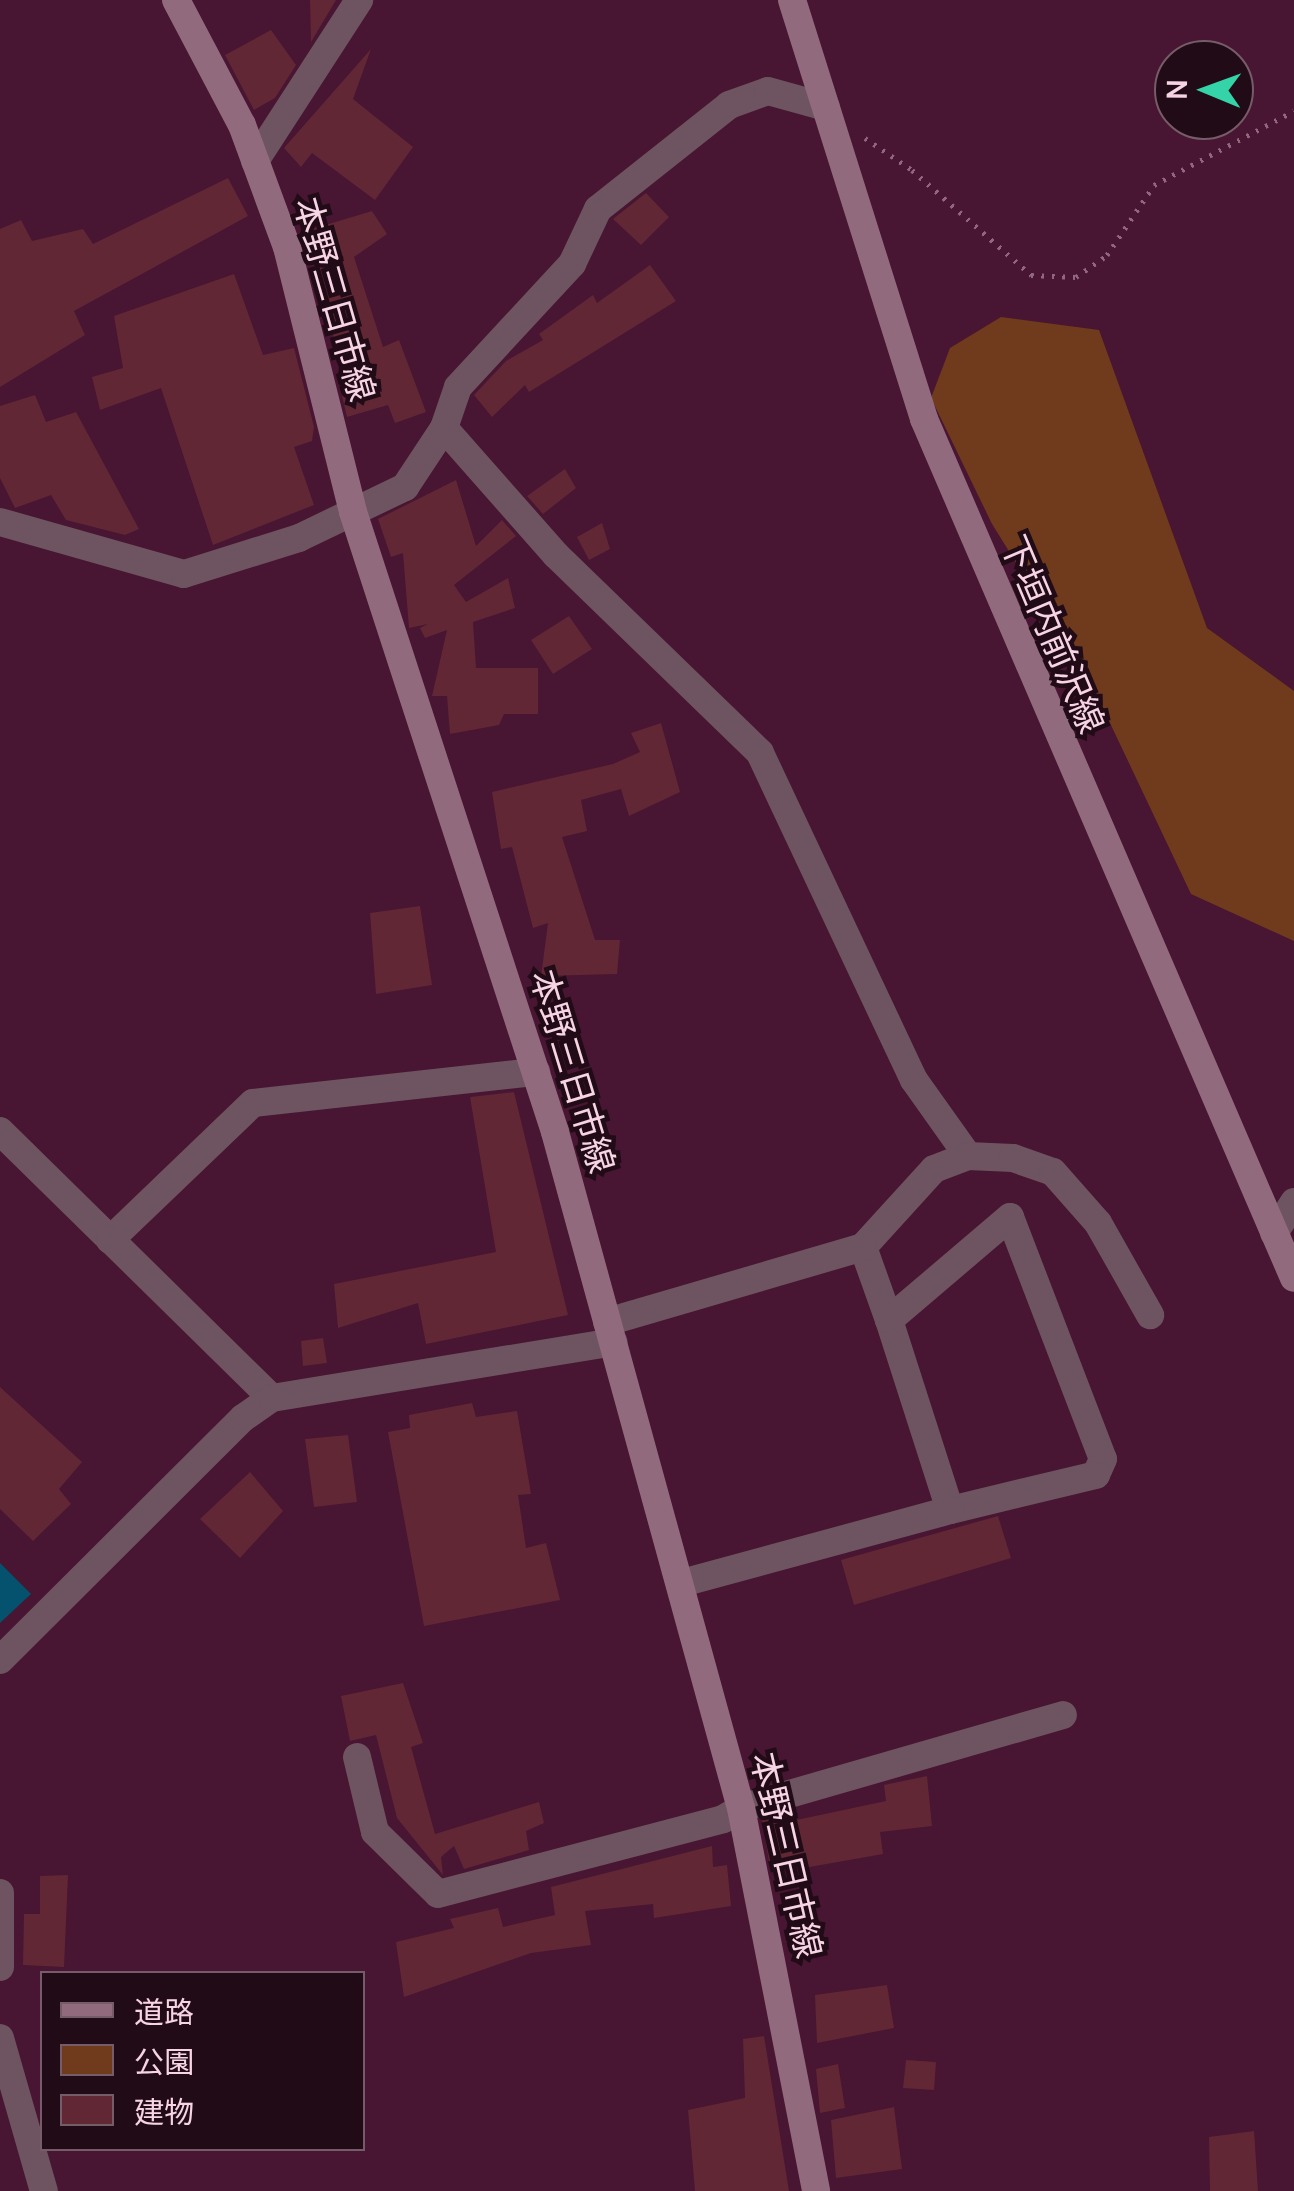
<!DOCTYPE html>
<meta charset="utf-8">
<style>
body{margin:0}
#map{position:relative;width:1294px;height:2191px;overflow:hidden;background:#481532;font-family:Manrope,"Noto Sans JP",sans-serif}
div>[style]{position:absolute}
[style*='--x']{left:calc(var(--x)*1px);top:calc(var(--y)*1px);width:calc(var(--w)*1px);rotate:calc(var(--a)*1deg)}
.green>*{inset:0;background:#6f3b1c}
.water>*{inset:0;background:#04526d}
.building>*{inset:0;background:#612734}
.path>*{height:5px;margin-top:-2.5px;transform-origin:0;background:repeating-linear-gradient(90deg,#92677e 0 2.5px,transparent 0 10.5px)}
.minor>*{height:28px;margin:-14px;padding:0 14px;transform-origin:14px;border-radius:14px;background:#6d5460}
.secondary>*{height:28px;margin:-14px;padding:0 14px;transform-origin:14px;border-radius:14px;background:#926a7d}
span{translate:-50% -50%;white-space:nowrap;text-align:center;line-height:1.15;-webkit-text-stroke:9px #210b16;paint-order:stroke}
.street-label{font-size:35px;color:#f6d4e3}
.legend{position:absolute;left:40px;top:1971px;width:325px;height:180px;box-sizing:border-box;background:#210b16;border:2px solid #765b68;margin:0;padding:12px 18px;list-style:none;font-size:30px;color:#f6d4e3}
.legend li{display:flex;align-items:center;gap:20px;height:50px}
.legend b{width:50px;border:2px solid #765b68}
.north{position:absolute;left:1154px;top:40px;width:100px;height:100px;box-sizing:border-box;background:#210b16;border:2px solid #765b68;border-radius:50%;rotate:271deg;font-size:28px;font-weight:700;line-height:40px;text-align:center;color:#f6d4e3}
.north::after{content:'';display:block;margin:auto;width:35px;height:45px;background:#34d4a8;clip-path:polygon(50% 0,100% 100%,50% 72%,0 100%)}
</style>
<div id="map">
<div class="green">
<i style="clip-path:polygon(1001px 317px,1099px 330px,1207px 628px,1294px 691px,1294px 941px,1191px 894px,1092px 685px,992px 524px,931px 398px,950px 348px)"></i>
</div>
<div class="water">
<i style="clip-path:polygon(0 1563px,31px 1594px,0 1623px)"></i>
</div>
<div class="building">
<i style="clip-path:polygon(310px 0,336px 0,311px 42px)"></i>
<i style="clip-path:polygon(271px 30px,296px 65px,275px 98px,254px 110px,225px 55px)"></i>
<i style="clip-path:polygon(371px 49px,353px 99px,413px 147px,375px 200px,312px 153px,301px 167px,284px 148px)"></i>
<i style="clip-path:polygon(228px 178px,248px 216px,74px 311px,85px 335px,0 387px,0 229px,21px 220px,32px 241px,83px 229px,93px 244px)"></i>
<i style="clip-path:polygon(646px 193px,669px 217px,641px 245px,613px 219px)"></i>
<i style="clip-path:polygon(372px 211px,387px 234px,354px 257px,383px 347px,399px 340px,426px 412px,395px 423px,388px 405px,347px 417px,337px 374px,345px 372px,321px 298px,327px 295px,309px 230px)"></i>
<i style="clip-path:polygon(650px 265px,676px 301px,529px 392px,525px 385px,492px 417px,474px 395px,506px 361px,543px 340px,539px 334px,593px 295px,597px 303px)"></i>
<i style="clip-path:polygon(234px 274px,263px 355px,294px 348px,314px 427px,312px 441px,294px 447px,314px 505px,213px 545px,161px 388px,100px 410px,92px 377px,123px 368px,114px 316px)"></i>
<i style="clip-path:polygon(35px 395px,46px 422px,76px 412px,139px 529px,125px 535px,66px 520px,51px 495px,15px 508px,0 478px,0 406px)"></i>
<i style="clip-path:polygon(565px 469px,576px 488px,543px 514px,527px 496px)"></i>
<i style="clip-path:polygon(456px 480px,476px 546px,502px 520px,516px 536px,454px 585px,466px 602px,508px 578px,515px 608px,473px 622px,476px 668px,538px 668px,538px 714px,504px 714px,499px 725px,450px 734px,447px 696px,432px 696px,447px 630px,425px 638px,420px 628px,428px 624px,409px 628px,403px 553px,391px 557px,378px 519px)"></i>
<i style="clip-path:polygon(602px 523px,610px 549px,589px 560px,577px 537px)"></i>
<i style="clip-path:polygon(569px 616px,592px 649px,553px 674px,531px 640px)"></i>
<i style="clip-path:polygon(661px 723px,680px 792px,629px 816px,621px 789px,581px 800px,587px 831px,562px 837px,595px 940px,620px 940px,617px 974px,541px 976px,548px 923px,533px 928px,512px 847px,501px 849px,492px 792px,613px 764px,640px 752px,631px 733px)"></i>
<i style="clip-path:polygon(420px 906px,432px 985px,376px 994px,370px 913px)"></i>
<i style="clip-path:polygon(514px 1092px,568px 1315px,426px 1344px,418px 1303px,338px 1328px,334px 1284px,496px 1252px,470px 1097px)"></i>
<i style="clip-path:polygon(323px 1338px,327px 1363px,303px 1366px,301px 1341px)"></i>
<i style="clip-path:polygon(0 1387px,82px 1462px,59px 1489px,71px 1504px,33px 1541px,0 1509px)"></i>
<i style="clip-path:polygon(472px 1403px,476px 1417px,517px 1411px,531px 1494px,518px 1495px,526px 1548px,546px 1543px,560px 1600px,424px 1626px,388px 1432px,410px 1428px,409px 1415px)"></i>
<i style="clip-path:polygon(348px 1435px,357px 1502px,314px 1507px,305px 1439px)"></i>
<i style="clip-path:polygon(250px 1472px,283px 1511px,240px 1558px,200px 1519px)"></i>
<i style="clip-path:polygon(998px 1516px,1011px 1558px,854px 1605px,841px 1560px)"></i>
<i style="clip-path:polygon(403px 1683px,423px 1743px,411px 1747px,435px 1834px,539px 1802px,544px 1823px,526px 1831px,529px 1850px,464px 1869px,454px 1846px,441px 1857px,443px 1875px,397px 1818px,376px 1735px,350px 1741px,341px 1696px)"></i>
<i style="clip-path:polygon(927px 1776px,932px 1826px,880px 1832px,883px 1854px,804px 1868px,803px 1859px,770px 1867px,762px 1820px,785px 1813px,787px 1822px,886px 1801px,884px 1785px)"></i>
<i style="clip-path:polygon(712px 1846px,713px 1867px,727px 1865px,731px 1906px,654px 1918px,653px 1904px,585px 1911px,591px 1945px,531px 1953px,404px 1997px,396px 1942px,454px 1928px,450px 1919px,498px 1908px,503px 1927px,555px 1915px,551px 1887px)"></i>
<i style="clip-path:polygon(68px 1875px,64px 1967px,23px 1965px,24px 1914px,40px 1914px,40px 1876px)"></i>
<i style="clip-path:polygon(887px 1985px,894px 2028px,817px 2043px,815px 1995px)"></i>
<i style="clip-path:polygon(764px 2036px,789px 2191px,695px 2191px,688px 2110px,745px 2098px,743px 2039px)"></i>
<i style="clip-path:polygon(906px 2060px,936px 2062px,934px 2090px,903px 2088px)"></i>
<i style="clip-path:polygon(838px 2064px,845px 2108px,820px 2113px,816px 2069px)"></i>
<i style="clip-path:polygon(894px 2107px,902px 2169px,836px 2178px,831px 2120px)"></i>
<i style="clip-path:polygon(1254px 2131px,1258px 2191px,1210px 2191px,1209px 2137px)"></i>
</div>
<div class="path">
<i style="--x:865;--y:138;--w:57;--a:34.2"></i>
<i style="--x:912;--y:170;--w:159;--a:41.4"></i>
<i style="--x:1031;--y:275;--w:45;--a:2.5"></i>
<i style="--x:1076;--y:277;--w:38;--a:-35"></i>
<i style="--x:1107;--y:255;--w:84;--a:-56.1"></i>
<i style="--x:1154;--y:185;--w:158;--a:-27.9"></i>
</div>
<div class="minor">
<i style="--x:255;--y:161;--w:192;--a:-57.1"></i>
<i style="--x:444;--y:428;--w:169;--a:48.6"></i>
<i style="--x:556;--y:555;--w:284;--a:44.1"></i>
<i style="--x:760;--y:753;--w:361;--a:64.8"></i>
<i style="--x:914;--y:1080;--w:93;--a:54.6"></i>
<i style="--x:968;--y:1156;--w:45;--a:2.5"></i>
<i style="--x:1013;--y:1158;--w:42;--a:19.3"></i>
<i style="--x:1053;--y:1172;--w:68;--a:48.6"></i>
<i style="--x:1098;--y:1223;--w:106;--a:60.5"></i>
<i style="--x:0;--y:522;--w:191;--a:15.8"></i>
<i style="--x:184;--y:574;--w:121;--a:-17.4"></i>
<i style="--x:299;--y:538;--w:118;--a:-25.7"></i>
<i style="--x:405;--y:487;--w:71;--a:-56.5"></i>
<i style="--x:444;--y:428;--w:43;--a:-71.1"></i>
<i style="--x:458;--y:387;--w:168;--a:-47.2"></i>
<i style="--x:572;--y:264;--w:61;--a:-64.7"></i>
<i style="--x:598;--y:209;--w:167;--a:-38.4"></i>
<i style="--x:729;--y:105;--w:41;--a:-19.7"></i>
<i style="--x:768;--y:91;--w:60;--a:15.4"></i>
<i style="--x:0;--y:1131;--w:381;--a:44.5"></i>
<i style="--x:1010;--y:1217;--w:259;--a:69"></i>
<i style="--x:1103;--y:1459;--w:17;--a:114"></i>
<i style="--x:1096;--y:1475;--w:150;--a:166.5"></i>
<i style="--x:950;--y:1510;--w:200;--a:-107.8"></i>
<i style="--x:889;--y:1320;--w:159;--a:-40.4"></i>
<i style="--x:1274;--y:1233;--w:37;--a:-57"></i>
<i style="--x:110;--y:1240;--w:198;--a:-43.8"></i>
<i style="--x:253;--y:1103;--w:285;--a:-6.3"></i>
<i style="--x:889;--y:1320;--w:77;--a:-109.6"></i>
<i style="--x:863;--y:1247;--w:105;--a:-47.7"></i>
<i style="--x:934;--y:1169;--w:36;--a:-21"></i>
<i style="--x:607;--y:1322;--w:267;--a:-16.3"></i>
<i style="--x:682;--y:1583;--w:278;--a:-15.2"></i>
<i style="--x:0;--y:1660;--w:343;--a:-44.9"></i>
<i style="--x:243;--y:1418;--w:35;--a:-35"></i>
<i style="--x:272;--y:1398;--w:346;--a:-9.3"></i>
<i style="--x:357;--y:1757;--w:77;--a:76.5"></i>
<i style="--x:375;--y:1832;--w:88;--a:44.5"></i>
<i style="--x:438;--y:1894;--w:295;--a:-14.7"></i>
<i style="--x:723;--y:1819;--w:21;--a:-31"></i>
<i style="--x:741;--y:1808;--w:335;--a:-16.1"></i>
<i style="--x:0;--y:1893;--w:74;--a:90"></i>
<i style="--x:0;--y:2038;--w:159;--a:74"></i>
</div>
<div class="secondary">
<i style="--x:176;--y:0;--w:141;--a:62.2"></i>
<i style="--x:242;--y:125;--w:130;--a:69.8"></i>
<i style="--x:287;--y:247;--w:273;--a:76"></i>
<i style="--x:353;--y:512;--w:652;--a:71.95"></i>
<i style="--x:555;--y:1132;--w:701;--a:74.62"></i>
<i style="--x:741;--y:1808;--w:390;--a:78.9"></i>
<i style="--x:792;--y:0;--w:439;--a:72.5"></i>
<i style="--x:924;--y:419;--w:935;--a:66.7"></i>
</div>
<div class="street-label">
<span style="left:335px;top:299px;rotate:74deg">本野三日市線</span>
<span style="left:1053px;top:634px;rotate:67deg">下垣内前沢線</span>
<span style="left:573px;top:1071px;rotate:73deg">本野三日市線</span>
<span style="left:787px;top:1855px;rotate:77deg">本野三日市線</span>
</div>
<ul class="legend">
<li><b style="height:12px;background:#926a7d"></b>道路</li>
<li><b style="height:28px;background:#6f3b1c"></b>公園</li>
<li><b style="height:28px;background:#612734"></b>建物</li>
</ul>
<div class="north">N</div>
</div>
